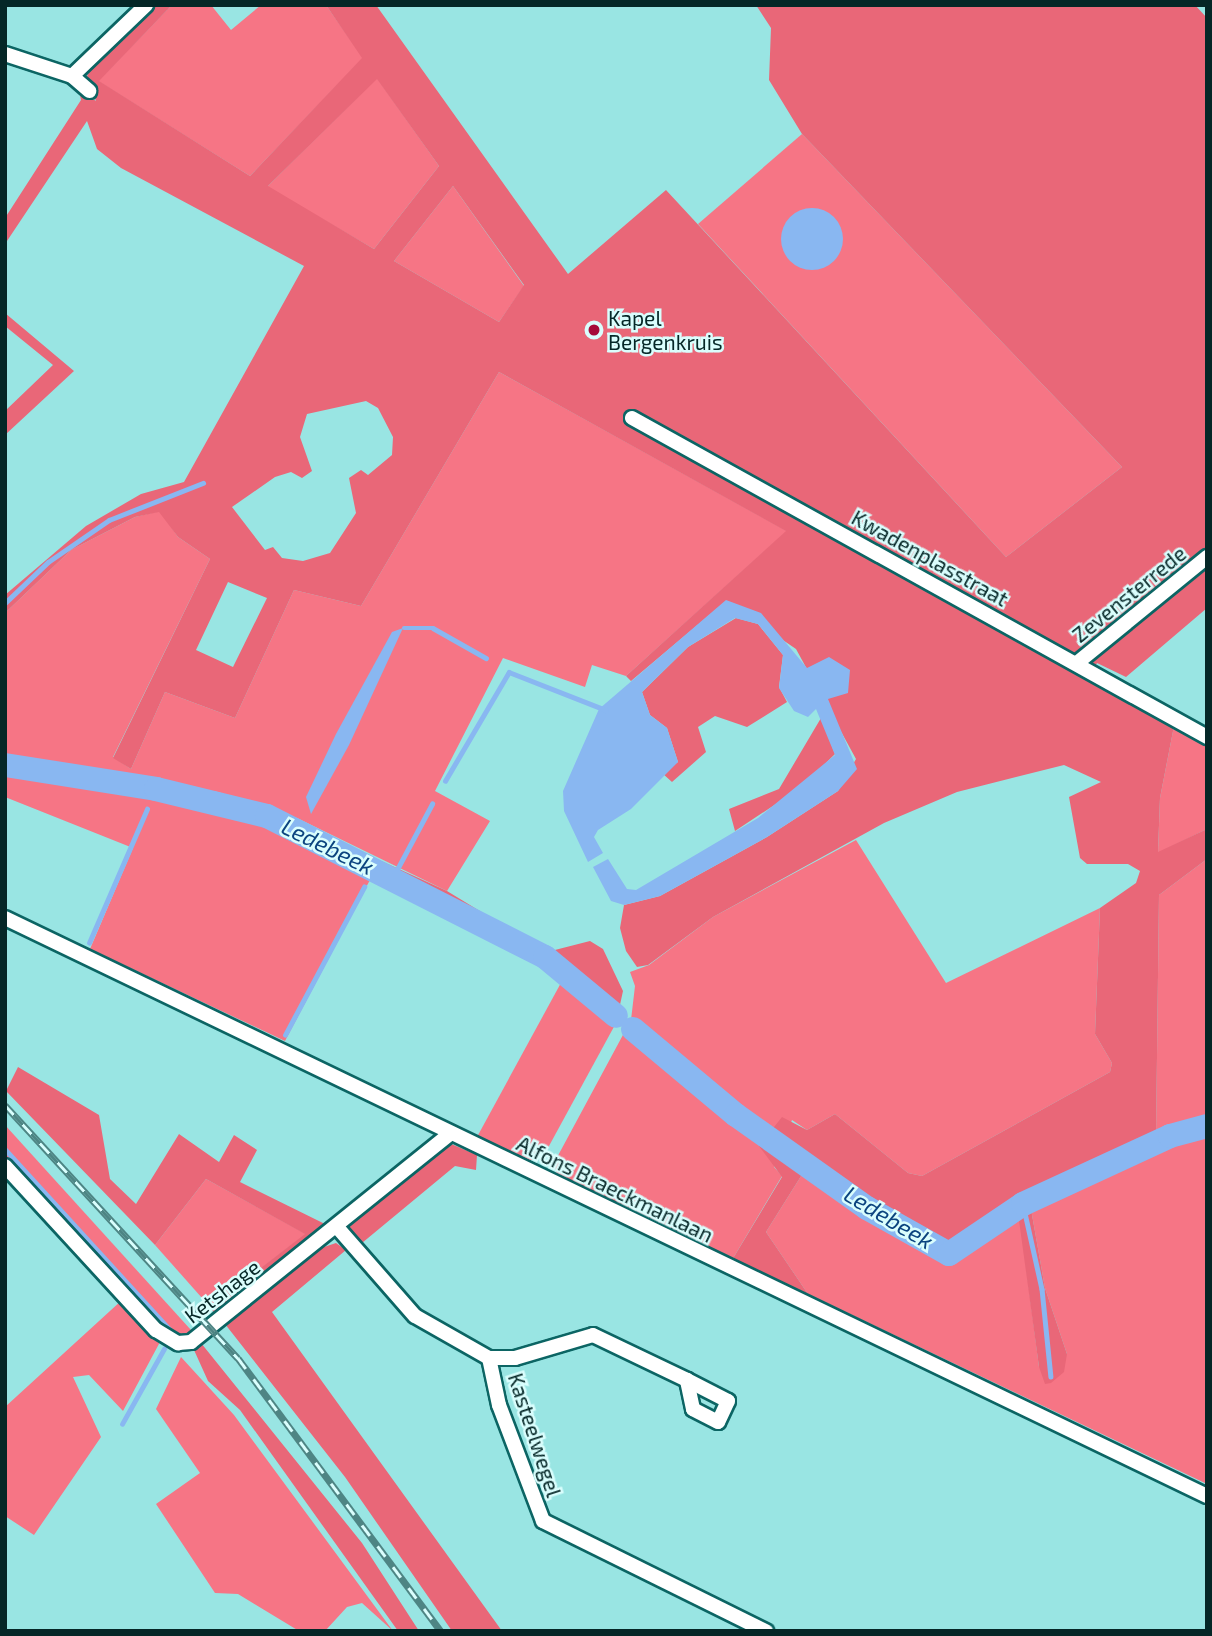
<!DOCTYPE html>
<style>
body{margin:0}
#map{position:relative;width:1212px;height:1636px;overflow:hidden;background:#99e5e3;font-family:"Exo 2",sans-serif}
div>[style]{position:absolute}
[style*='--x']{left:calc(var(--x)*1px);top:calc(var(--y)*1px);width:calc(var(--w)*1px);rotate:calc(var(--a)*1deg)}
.green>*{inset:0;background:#f67585}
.forest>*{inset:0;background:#e96778}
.water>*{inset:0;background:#89b7f1}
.round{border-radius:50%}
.stream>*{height:4.5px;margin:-2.25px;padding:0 2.25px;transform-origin:2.25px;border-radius:2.25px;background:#89b7f1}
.river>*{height:24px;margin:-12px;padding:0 12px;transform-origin:12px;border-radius:12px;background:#89b7f1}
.roads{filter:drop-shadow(2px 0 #0c6564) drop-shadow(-2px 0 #0c6564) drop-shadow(0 2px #0c6564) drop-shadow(0 -2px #0c6564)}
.street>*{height:14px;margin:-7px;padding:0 7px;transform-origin:7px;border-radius:7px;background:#fff}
.rail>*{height:7px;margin-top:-3.5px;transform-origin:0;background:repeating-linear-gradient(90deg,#dafefd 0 13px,#4e8584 0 26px);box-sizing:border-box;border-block:2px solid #4e8584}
.dots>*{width:19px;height:19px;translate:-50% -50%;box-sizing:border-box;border:4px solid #dafefd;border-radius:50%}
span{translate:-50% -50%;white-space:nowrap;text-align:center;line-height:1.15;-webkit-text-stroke:5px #dafefd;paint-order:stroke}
.poi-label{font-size:21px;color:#052727}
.left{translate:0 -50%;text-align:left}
.street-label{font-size:21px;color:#052727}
.water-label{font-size:23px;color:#0b447f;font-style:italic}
.frame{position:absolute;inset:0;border:7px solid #052727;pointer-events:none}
</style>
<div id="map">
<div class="green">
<i style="clip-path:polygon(172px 5px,211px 5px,231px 30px,261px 5px,326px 5px,363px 58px,250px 176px,98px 81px)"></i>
<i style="clip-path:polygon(377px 78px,439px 166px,374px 249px,267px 187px)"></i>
<i style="clip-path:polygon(802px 134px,1122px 467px,1006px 557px,698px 224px)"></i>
<i style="clip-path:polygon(453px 186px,524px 286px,499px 322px,394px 261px)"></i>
<i style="clip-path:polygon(499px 372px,787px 531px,626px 676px,592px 665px,585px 687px,503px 658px,435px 791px,490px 821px,447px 891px,297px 818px,218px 792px,5px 757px,5px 613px,71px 550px,135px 517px,160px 511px,178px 537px,210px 559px,113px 757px,131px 769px,165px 692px,235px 718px,294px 590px,361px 606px)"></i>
<i style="clip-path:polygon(1174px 726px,1207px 744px,1207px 829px,1158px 853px,1160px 798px)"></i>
<i style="clip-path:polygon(5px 771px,192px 802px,312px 841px,371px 878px,285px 1041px,90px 949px,133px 848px,5px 797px)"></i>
<i style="clip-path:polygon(856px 840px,946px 983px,1100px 908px,1095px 1034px,1112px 1063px,1110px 1072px,922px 1176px,908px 1173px,835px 1114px,807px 1130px,792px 1120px,774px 1167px,782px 1176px,732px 1260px,557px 1175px,554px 1163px,631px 1020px,635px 986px,630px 972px,649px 965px,713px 917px)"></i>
<i style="clip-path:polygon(1207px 859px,1207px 1484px,808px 1294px,766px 1232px,803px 1173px,932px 1253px,965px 1254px,1019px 1212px,1039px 1367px,1067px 1354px,1045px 1288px,1031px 1209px,1165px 1150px,1156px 1138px,1159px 895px)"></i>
<i style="clip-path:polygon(562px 981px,616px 1023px,543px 1157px,528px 1161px,477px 1137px)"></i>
<i style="clip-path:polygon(5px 1125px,191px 1330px,190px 1335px,179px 1338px,156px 1322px,5px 1156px)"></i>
<i style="clip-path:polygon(206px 1179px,306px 1234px,210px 1307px,155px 1245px)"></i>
<i style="clip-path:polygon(122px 1300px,160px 1342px,123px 1411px,89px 1375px,73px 1377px,101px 1437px,34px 1535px,5px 1516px,5px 1407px)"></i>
<i style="clip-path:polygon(181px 1357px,234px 1415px,393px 1631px,362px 1603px,347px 1607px,325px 1631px,299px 1631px,238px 1594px,215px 1593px,156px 1504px,200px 1473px,156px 1409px)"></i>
</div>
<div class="forest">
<i style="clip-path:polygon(evenodd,154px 5px,172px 5px,99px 81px,250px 176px,362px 58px,326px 5px,376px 5px,568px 274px,666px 190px,1006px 557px,1122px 467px,802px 134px,769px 80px,771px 28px,756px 5px,1195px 5px,1207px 18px,1207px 608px,1126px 677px,1097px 663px,1088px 679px,1174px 726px,1160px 798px,1158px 852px,1207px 829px,1207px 859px,1159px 895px,1156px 1138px,1165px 1150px,1031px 1209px,1045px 1288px,1067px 1354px,1064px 1372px,1051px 1383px,1045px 1384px,1039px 1367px,1018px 1213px,965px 1254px,948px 1258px,803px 1173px,766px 1232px,808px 1294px,732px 1260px,782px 1177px,759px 1146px,782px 1117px,807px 1130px,835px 1114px,908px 1173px,922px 1176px,1110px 1072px,1112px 1063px,1095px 1034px,1100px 908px,1136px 883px,1140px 871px,1128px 864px,1087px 864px,1080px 858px,1069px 797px,1101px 782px,1064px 765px,957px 792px,884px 823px,713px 917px,648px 965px,637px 967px,626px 951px,620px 928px,624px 905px,660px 896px,767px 837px,838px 791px,856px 759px,796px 649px,726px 601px,631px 681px,626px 676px,786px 531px,499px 372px,361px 606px,294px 590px,235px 718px,165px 692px,131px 769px,113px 758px,210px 559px,178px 537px,159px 512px,135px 517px,71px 550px,5px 613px,5px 595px,86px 526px,141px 494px,184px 482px,304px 266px,121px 168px,97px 149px,87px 121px,5px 244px,5px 218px,81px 100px,79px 90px,96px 101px,87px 76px,91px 69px,154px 5px,377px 79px,439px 166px,374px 249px,268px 186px,377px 79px,154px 5px,453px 186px,524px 285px,499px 322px,394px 261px,453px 186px,154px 5px,366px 401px,378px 408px,393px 437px,392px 455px,368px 475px,361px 470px,349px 478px,356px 513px,330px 553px,303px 561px,282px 558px,273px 547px,265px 550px,232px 507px,275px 477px,291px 472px,302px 478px,312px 471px,300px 437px,307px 414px,366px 401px,154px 5px,228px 582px,267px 598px,233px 667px,196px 650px,228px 582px)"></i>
<i style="clip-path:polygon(5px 313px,74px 371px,5px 435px,5px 411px,53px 365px,5px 326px)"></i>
<i style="clip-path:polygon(736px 618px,758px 624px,783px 655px,779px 687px,787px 702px,747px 727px,715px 716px,698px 727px,706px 752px,672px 782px,662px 773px,678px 762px,667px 728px,650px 715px,642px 692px,688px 647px)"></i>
<i style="clip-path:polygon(821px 718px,835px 754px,800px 788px,735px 831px,729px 809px,779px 789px)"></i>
<i style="clip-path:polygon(366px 854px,447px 891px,547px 952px,590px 941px,603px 949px,623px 991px,616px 1023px,540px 962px,365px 875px,358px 867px)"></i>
<i style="clip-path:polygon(18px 1067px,99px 1115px,110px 1179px,136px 1204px,179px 1134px,219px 1162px,234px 1135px,257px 1150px,240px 1182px,327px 1225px,216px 1316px,210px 1307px,305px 1234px,206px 1179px,155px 1245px,6px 1091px)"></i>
<i style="clip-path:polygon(449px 1143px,477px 1155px,476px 1170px,455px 1166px,362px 1243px,348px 1226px)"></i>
<i style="clip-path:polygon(336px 1243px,346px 1250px,272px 1312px,502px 1631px,452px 1631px,345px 1477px,225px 1324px,312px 1251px)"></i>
<i style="clip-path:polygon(201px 1343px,362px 1543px,419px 1631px,398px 1631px,240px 1410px,208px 1381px,194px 1350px)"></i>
</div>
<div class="water">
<i class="round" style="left:781px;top:208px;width:62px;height:62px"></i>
<i style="clip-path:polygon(726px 600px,761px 613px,807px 668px,829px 657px,850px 670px,848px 693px,828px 699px,857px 769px,838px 791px,767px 837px,660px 896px,624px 905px,611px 901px,593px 867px,608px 859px,627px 889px,636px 890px,758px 818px,835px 755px,816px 709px,808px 717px,794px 711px,779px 688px,783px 655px,758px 624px,735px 618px,688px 647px,642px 692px,650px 715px,667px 728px,678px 762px,631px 809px,598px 830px,594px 837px,603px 853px,588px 862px,564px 811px,563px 791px,599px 709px)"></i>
<i style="clip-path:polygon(403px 628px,349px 745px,311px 814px,306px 797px,336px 734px,392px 632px)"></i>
</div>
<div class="stream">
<i style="--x:5;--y:603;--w:59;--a:-43.6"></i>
<i style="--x:48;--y:562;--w:74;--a:-34.5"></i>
<i style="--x:109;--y:520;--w:101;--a:-21.5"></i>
<i style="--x:404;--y:628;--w:29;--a:0"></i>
<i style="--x:433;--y:628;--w:61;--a:29.5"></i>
<i style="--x:445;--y:781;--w:126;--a:-59.6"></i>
<i style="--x:509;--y:672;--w:104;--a:21.4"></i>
<i style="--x:393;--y:877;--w:83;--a:-61.9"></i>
<i style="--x:89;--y:943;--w:146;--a:-66.6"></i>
<i style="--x:285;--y:1035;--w:168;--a:-61.9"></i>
<i style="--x:5;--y:1149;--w:245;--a:47.6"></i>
<i style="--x:1023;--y:1204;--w:87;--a:77.4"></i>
<i style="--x:1042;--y:1289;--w:88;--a:84.2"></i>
<i style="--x:122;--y:1424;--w:86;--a:-60.8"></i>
</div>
<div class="river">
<i style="--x:5;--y:765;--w:153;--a:9"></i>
<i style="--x:156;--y:789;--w:114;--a:13.7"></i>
<i style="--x:267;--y:816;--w:312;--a:26.9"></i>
<i style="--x:545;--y:957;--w:92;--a:39.7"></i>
<i style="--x:633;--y:1029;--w:134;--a:39.9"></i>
<i style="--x:736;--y:1115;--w:161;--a:35.4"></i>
<i style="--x:867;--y:1208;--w:94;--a:29.3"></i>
<i style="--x:949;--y:1254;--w:89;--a:-34"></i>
<i style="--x:1023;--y:1204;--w:162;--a:-24.8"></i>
<i style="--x:1170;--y:1136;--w:38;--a:-15"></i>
</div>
<div class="roads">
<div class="street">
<i style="--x:5;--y:54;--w:71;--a:18.2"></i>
<i style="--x:72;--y:76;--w:23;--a:41"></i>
<i style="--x:72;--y:76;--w:103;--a:-43.8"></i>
<i style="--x:632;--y:418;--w:658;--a:29.02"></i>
<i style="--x:1077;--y:663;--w:168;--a:-39.2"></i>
<i style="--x:5;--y:918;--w:1334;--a:25.68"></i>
<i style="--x:5;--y:1166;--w:223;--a:47.4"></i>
<i style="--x:156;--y:1330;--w:26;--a:31"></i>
<i style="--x:178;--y:1343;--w:13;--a:-4"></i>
<i style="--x:191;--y:1342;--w:332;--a:-38.8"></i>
<i style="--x:337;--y:1227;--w:118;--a:48.8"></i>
<i style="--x:415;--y:1316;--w:85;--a:29.6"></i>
<i style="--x:489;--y:1358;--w:48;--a:78"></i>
<i style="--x:499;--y:1405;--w:124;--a:69.2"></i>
<i style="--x:543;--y:1521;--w:249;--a:26.3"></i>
<i style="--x:489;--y:1358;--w:26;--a:0"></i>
<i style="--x:515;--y:1358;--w:81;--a:-16.4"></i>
<i style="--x:593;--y:1335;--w:104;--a:25.6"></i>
<i style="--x:687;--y:1380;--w:46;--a:27.1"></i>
<i style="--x:728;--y:1401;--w:23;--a:115"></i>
<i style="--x:718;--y:1422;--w:28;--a:-153"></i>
<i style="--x:693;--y:1409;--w:30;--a:-102"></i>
</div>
</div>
<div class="rail">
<i style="--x:5;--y:1105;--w:344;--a:47.4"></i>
<i style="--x:238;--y:1358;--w:340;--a:53.4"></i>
</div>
<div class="dots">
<i style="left:594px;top:330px;background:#a50b39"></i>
</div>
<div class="poi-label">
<span class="left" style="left:608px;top:330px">Kapel<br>Bergenkruis</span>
</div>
<div class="street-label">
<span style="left:930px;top:558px;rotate:29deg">Kwadenplasstraat</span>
<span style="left:1129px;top:594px;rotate:-39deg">Zevensterrede</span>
<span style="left:615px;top:1189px;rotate:26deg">Alfons Braeckmanlaan</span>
<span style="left:222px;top:1291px;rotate:-38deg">Ketshage</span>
<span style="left:535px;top:1435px;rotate:72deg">Kasteelwegel</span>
</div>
<div class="water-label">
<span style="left:328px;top:846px;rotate:26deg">Ledebeek</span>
<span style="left:889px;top:1217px;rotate:31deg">Ledebeek</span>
</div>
<div class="frame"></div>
</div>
